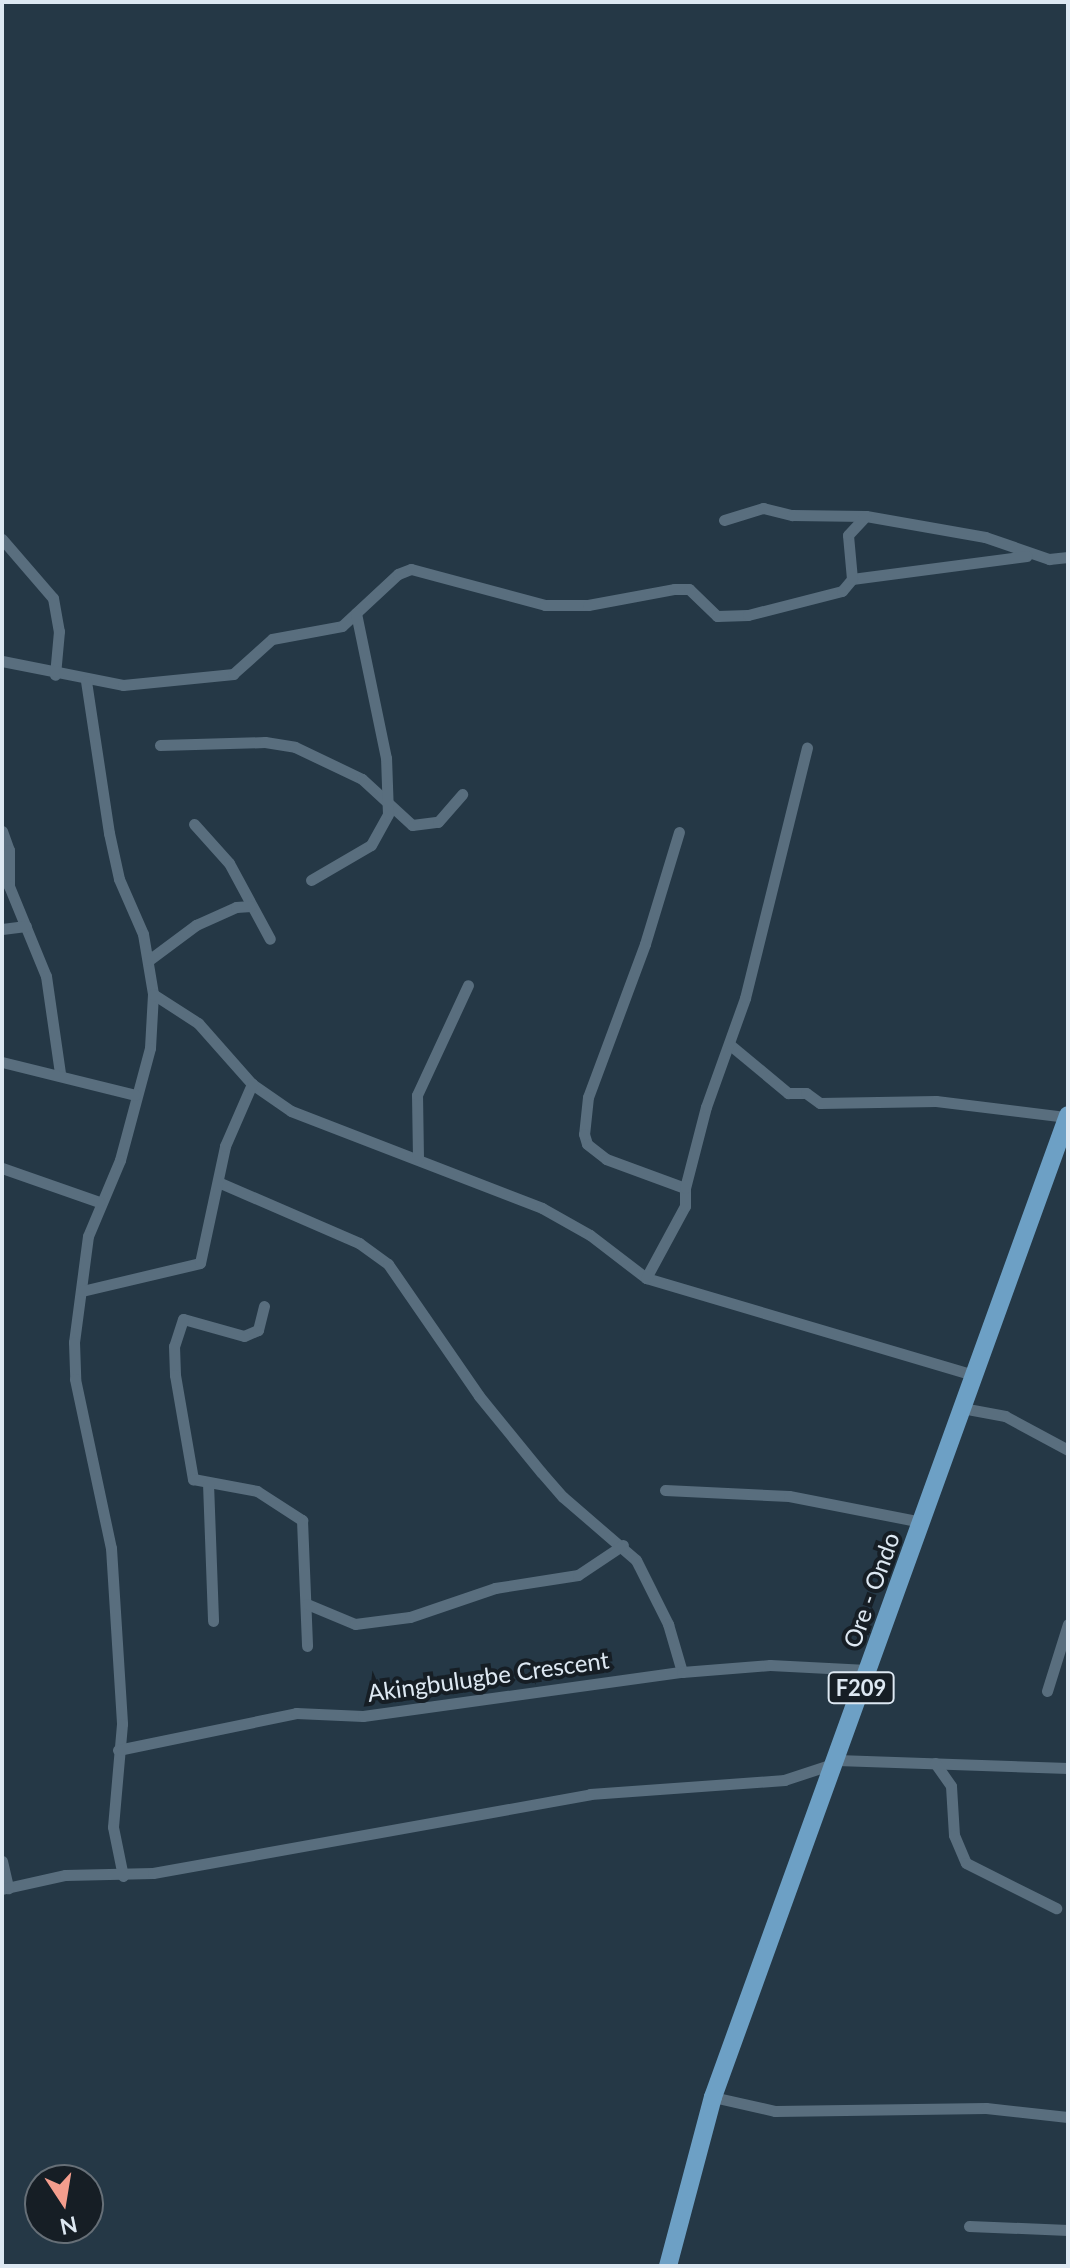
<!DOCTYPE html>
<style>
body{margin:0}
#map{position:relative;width:1070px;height:2268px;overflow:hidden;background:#253846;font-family:Lato,sans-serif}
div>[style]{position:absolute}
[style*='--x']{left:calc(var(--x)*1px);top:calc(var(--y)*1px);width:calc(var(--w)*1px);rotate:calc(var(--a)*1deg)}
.street>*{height:11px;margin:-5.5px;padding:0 5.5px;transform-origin:5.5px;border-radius:5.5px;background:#596e7e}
.primary>*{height:18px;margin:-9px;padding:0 9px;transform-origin:9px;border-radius:9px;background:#6da0c5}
span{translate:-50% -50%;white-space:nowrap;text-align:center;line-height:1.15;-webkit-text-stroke:8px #161e25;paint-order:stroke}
.shield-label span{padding:2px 6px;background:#161e25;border:2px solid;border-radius:6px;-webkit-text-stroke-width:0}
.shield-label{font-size:22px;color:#dde8f2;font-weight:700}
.street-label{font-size:24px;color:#dde8f2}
.frame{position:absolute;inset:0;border:4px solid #dde8f2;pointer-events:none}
.north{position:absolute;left:24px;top:2164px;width:80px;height:80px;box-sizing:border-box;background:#161e25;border:2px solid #666f77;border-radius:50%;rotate:168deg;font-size:22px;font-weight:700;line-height:32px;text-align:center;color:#dde8f2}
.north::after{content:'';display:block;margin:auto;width:28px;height:36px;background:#f49d8d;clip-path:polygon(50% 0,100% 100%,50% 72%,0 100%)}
</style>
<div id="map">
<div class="street">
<i style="--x:724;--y:520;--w:41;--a:-17.1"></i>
<i style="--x:763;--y:508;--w:30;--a:14"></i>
<i style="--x:792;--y:515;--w:74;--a:0.8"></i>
<i style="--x:866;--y:516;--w:121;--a:10"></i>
<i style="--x:985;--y:537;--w:68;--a:19"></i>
<i style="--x:1049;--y:559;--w:19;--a:-6"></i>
<i style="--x:2;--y:539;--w:78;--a:49.2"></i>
<i style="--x:53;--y:598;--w:34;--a:80"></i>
<i style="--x:59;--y:631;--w:44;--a:95.2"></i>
<i style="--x:852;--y:579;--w:176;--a:-7.5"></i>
<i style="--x:2;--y:661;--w:123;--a:11.2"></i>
<i style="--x:123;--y:685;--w:111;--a:-5.7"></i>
<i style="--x:233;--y:674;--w:52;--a:-41.9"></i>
<i style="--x:272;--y:639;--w:71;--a:-10.5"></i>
<i style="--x:342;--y:626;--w:76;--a:-42.9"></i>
<i style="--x:398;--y:574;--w:14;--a:-21"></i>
<i style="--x:411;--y:569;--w:139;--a:15"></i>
<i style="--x:545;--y:605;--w:43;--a:0"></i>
<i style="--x:588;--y:605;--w:87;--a:-10.5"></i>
<i style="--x:674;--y:589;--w:15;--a:0"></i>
<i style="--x:689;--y:589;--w:39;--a:44"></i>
<i style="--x:717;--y:616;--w:31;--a:-2"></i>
<i style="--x:748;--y:615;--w:97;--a:-14.3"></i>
<i style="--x:842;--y:591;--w:16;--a:-50"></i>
<i style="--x:852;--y:579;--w:44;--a:-95.2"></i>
<i style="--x:848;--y:535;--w:26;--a:-47"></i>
<i style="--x:86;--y:681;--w:154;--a:81.4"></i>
<i style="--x:109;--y:833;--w:47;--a:77.7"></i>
<i style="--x:119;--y:879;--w:60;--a:66.4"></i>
<i style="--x:143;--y:934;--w:61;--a:80.5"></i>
<i style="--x:153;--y:994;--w:54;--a:93.2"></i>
<i style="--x:150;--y:1048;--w:116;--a:105"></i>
<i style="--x:120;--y:1160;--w:82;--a:112.8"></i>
<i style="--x:88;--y:1236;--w:107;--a:97.5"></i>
<i style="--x:74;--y:1342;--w:37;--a:88"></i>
<i style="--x:75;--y:1379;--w:173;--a:78"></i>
<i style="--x:111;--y:1548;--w:176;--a:86.4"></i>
<i style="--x:122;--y:1724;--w:103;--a:95"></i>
<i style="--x:113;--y:1827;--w:50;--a:78.5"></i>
<i style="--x:160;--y:745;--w:105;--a:-1.6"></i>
<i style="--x:265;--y:742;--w:30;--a:9"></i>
<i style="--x:295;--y:747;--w:74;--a:25.5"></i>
<i style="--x:362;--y:779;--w:68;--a:42.6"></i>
<i style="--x:412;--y:825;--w:26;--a:-7"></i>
<i style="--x:438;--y:822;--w:37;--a:-49"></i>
<i style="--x:194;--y:824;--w:52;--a:48.1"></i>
<i style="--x:229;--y:863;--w:86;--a:61.7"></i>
<i style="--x:2;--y:831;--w:20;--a:70"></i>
<i style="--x:9;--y:850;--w:36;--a:90"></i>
<i style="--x:9;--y:886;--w:97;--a:67.7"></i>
<i style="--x:46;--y:976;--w:98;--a:81.8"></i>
<i style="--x:679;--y:832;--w:117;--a:106.9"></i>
<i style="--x:645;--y:944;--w:163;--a:110.4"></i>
<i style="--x:588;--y:1097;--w:37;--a:96"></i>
<i style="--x:584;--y:1134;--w:10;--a:73"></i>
<i style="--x:587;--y:1144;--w:24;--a:38"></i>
<i style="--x:606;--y:1159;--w:84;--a:20.2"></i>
<i style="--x:311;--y:880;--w:69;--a:-30.3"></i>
<i style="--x:371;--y:845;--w:35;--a:-61"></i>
<i style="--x:388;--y:814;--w:56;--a:-92"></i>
<i style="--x:386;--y:758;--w:148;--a:-101.7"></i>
<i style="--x:2;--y:929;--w:24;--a:-7"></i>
<i style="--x:149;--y:960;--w:59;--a:-36.7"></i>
<i style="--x:196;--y:925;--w:44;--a:-24.2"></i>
<i style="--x:236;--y:907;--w:15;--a:-4"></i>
<i style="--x:153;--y:994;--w:54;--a:32.8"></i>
<i style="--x:198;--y:1023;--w:81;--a:48.5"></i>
<i style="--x:252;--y:1084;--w:47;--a:34.7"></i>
<i style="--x:291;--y:1111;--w:269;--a:21.1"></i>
<i style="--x:542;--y:1208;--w:55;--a:29.4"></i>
<i style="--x:590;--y:1235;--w:71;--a:37.5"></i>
<i style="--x:646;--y:1278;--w:342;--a:16.5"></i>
<i style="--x:729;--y:1044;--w:77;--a:39.7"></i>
<i style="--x:788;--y:1093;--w:18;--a:0"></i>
<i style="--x:806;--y:1093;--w:17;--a:36"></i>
<i style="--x:820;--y:1103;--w:116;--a:-1"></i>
<i style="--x:936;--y:1101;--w:132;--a:7"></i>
<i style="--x:2;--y:1062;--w:137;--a:13.9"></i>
<i style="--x:418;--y:1158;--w:63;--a:-90.9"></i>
<i style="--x:417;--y:1095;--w:121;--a:-65.1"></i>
<i style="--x:2;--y:1168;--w:103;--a:19.3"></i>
<i style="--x:218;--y:1182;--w:154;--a:23.4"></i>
<i style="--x:359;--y:1243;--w:36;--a:36"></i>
<i style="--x:388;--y:1264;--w:160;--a:55.4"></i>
<i style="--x:479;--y:1396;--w:98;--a:50.8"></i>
<i style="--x:541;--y:1472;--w:33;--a:49"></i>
<i style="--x:563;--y:1497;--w:96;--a:40.8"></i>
<i style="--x:636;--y:1560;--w:72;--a:63.4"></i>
<i style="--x:668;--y:1624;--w:50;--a:73.7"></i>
<i style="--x:646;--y:1278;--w:82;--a:-61.6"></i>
<i style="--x:685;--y:1206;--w:18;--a:-90"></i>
<i style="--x:685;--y:1188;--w:84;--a:-75.5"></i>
<i style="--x:706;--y:1107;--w:116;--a:-70.3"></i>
<i style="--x:745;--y:998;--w:258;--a:-76.1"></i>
<i style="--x:82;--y:1291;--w:121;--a:-13.3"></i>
<i style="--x:200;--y:1263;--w:120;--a:-77.9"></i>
<i style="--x:225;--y:1146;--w:68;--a:-66.5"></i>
<i style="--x:264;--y:1306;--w:25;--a:104"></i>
<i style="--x:258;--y:1330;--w:15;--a:157"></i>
<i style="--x:244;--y:1336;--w:63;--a:-164.4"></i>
<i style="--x:183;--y:1319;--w:28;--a:108"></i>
<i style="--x:174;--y:1346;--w:29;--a:88"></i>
<i style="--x:175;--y:1375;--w:106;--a:80.2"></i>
<i style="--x:193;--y:1479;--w:65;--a:10.6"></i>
<i style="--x:257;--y:1491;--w:54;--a:32.8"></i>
<i style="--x:302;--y:1520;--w:126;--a:87.7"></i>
<i style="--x:962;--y:1408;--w:44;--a:10.5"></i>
<i style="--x:1005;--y:1416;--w:72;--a:28.4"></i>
<i style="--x:208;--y:1483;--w:138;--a:87.9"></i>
<i style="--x:665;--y:1490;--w:124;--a:2.8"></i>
<i style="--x:789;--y:1496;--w:135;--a:11.1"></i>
<i style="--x:307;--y:1604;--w:52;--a:22.6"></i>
<i style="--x:355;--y:1624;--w:55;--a:-7.3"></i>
<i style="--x:410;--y:1617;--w:90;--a:-18.8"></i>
<i style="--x:495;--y:1588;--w:84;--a:-8.9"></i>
<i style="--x:578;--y:1575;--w:54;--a:-33.7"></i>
<i style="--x:1047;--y:1691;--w:70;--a:-72.6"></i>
<i style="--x:118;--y:1750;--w:182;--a:-11.7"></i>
<i style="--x:296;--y:1713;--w:67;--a:2.6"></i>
<i style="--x:363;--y:1716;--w:322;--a:-7.9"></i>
<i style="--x:682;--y:1672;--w:88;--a:-4.5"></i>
<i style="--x:770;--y:1665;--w:97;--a:3"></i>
<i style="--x:837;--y:1760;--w:231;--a:2"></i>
<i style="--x:935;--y:1763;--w:28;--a:55"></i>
<i style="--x:951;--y:1786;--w:49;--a:86.5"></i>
<i style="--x:954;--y:1835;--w:30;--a:67"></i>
<i style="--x:966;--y:1863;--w:101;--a:26.6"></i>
<i style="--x:2;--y:1861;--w:28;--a:77"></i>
<i style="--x:2;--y:1889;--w:65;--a:-12.5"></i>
<i style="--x:65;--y:1875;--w:88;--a:-1.3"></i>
<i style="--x:153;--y:1873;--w:444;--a:-10.2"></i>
<i style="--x:590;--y:1794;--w:195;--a:-4.1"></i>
<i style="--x:784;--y:1780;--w:52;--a:-18.1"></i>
<i style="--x:713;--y:2097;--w:64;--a:12.7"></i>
<i style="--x:775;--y:2111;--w:211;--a:-0.8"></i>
<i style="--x:986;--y:2108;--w:82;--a:6.3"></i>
<i style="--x:969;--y:2226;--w:99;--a:2.3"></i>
</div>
<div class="primary">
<i style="--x:668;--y:2266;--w:175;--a:-75.1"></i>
<i style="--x:713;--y:2097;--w:1044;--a:-70.12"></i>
</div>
<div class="shield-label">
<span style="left:861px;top:1688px">F209</span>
</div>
<div class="street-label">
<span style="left:871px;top:1590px;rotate:-70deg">Ore - Ondo</span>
<span style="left:488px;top:1676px;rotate:-8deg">Akingbulugbe Crescent</span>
</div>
<div class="frame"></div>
<div class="north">N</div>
</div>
